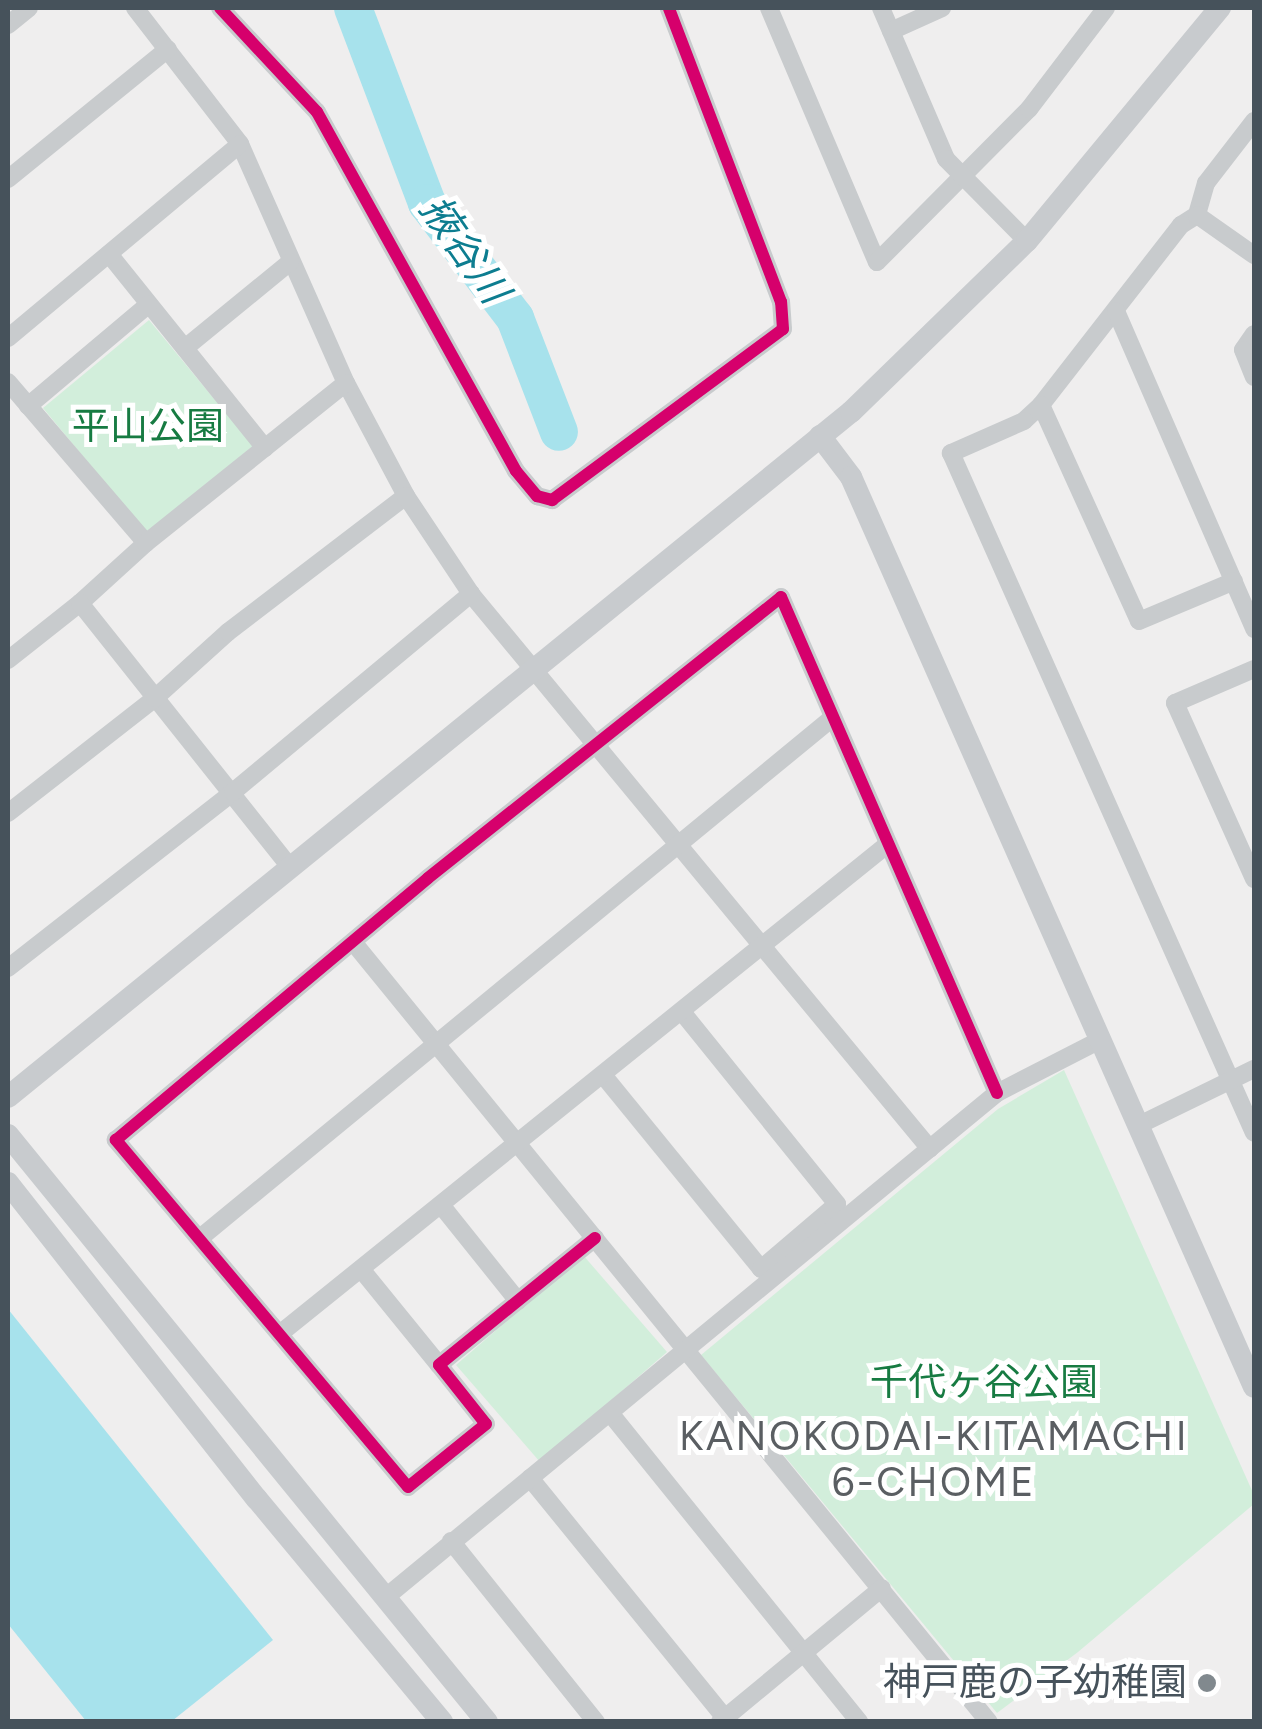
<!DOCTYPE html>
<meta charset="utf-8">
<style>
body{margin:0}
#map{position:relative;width:1262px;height:1729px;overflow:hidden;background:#efeeee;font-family:Figtree,"Noto Sans JP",sans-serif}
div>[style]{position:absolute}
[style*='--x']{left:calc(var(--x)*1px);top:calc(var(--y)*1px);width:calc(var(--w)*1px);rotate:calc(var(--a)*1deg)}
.green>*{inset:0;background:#d2eedb}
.water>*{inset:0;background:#a7e2ec}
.river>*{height:38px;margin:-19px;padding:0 19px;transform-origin:19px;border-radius:19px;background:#a7e2ec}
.street>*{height:18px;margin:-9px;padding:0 9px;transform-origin:9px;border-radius:9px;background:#c8cbcd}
.secondary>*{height:22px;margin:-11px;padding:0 11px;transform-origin:11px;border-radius:11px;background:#c8cbce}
.cycleway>*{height:12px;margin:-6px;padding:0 6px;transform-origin:6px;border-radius:6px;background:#d6006c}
.dots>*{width:28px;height:28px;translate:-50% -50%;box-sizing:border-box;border:5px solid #fff;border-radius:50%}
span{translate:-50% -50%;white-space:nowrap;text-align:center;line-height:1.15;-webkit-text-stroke:10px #fff;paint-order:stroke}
.park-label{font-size:38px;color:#177b42}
.poi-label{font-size:38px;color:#46525b}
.right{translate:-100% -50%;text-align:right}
.water-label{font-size:40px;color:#0d7d90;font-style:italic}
.neighbourhood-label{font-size:40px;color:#5a5e62;letter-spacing:2.5px}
.frame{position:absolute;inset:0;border:10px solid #46525b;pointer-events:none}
</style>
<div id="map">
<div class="green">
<i style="clip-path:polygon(149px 320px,253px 446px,147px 534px,43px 408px)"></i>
<i style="clip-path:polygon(1064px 1070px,1254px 1495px,1254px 1504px,1078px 1652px,997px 1713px,701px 1355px,998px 1109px)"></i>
<i style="clip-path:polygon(583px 1255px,667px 1352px,540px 1462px,456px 1365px)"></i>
</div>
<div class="water">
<i style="clip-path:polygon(8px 1309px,273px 1640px,172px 1721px,86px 1721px,8px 1624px)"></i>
</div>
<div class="river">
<i style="--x:353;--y:8;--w:209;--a:69.2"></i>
<i style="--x:427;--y:203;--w:145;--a:52.6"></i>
<i style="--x:515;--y:318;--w:122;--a:68.9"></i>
</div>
<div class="street">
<i style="--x:135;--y:8;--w:172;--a:52.3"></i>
<i style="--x:240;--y:144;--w:261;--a:66.1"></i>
<i style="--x:346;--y:383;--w:128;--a:62"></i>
<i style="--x:220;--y:8;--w:142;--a:47"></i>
<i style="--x:317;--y:112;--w:410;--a:61"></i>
<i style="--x:516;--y:471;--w:33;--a:50"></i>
<i style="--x:537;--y:496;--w:16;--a:15"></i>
<i style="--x:552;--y:500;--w:287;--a:-36.5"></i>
<i style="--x:783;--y:329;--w:27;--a:-94"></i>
<i style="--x:781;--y:302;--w:315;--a:-110.9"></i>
<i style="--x:769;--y:8;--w:276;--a:67"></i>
<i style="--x:877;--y:262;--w:216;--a:-45.2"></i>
<i style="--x:1029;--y:109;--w:127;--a:-52.7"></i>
<i style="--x:881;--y:8;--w:164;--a:66.7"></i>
<i style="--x:946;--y:159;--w:115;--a:45.4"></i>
<i style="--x:8;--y:25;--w:27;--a:-39"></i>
<i style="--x:891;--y:31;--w:56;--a:-24.3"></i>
<i style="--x:1254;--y:121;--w:78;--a:127.7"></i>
<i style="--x:1206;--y:183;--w:33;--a:106"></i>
<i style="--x:1197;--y:215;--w:19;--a:148"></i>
<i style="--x:1181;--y:225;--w:228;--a:127.9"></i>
<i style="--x:1041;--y:405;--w:23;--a:137"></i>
<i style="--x:1024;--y:421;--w:80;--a:156.3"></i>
<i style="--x:951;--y:453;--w:744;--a:65.98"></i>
<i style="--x:8;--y:179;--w:206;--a:-39.1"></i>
<i style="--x:1197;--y:215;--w:70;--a:35.1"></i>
<i style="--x:109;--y:254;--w:249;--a:51.2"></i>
<i style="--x:1116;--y:311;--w:347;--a:66.5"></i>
<i style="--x:1254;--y:334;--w:19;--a:125"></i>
<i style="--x:1243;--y:350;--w:29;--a:68"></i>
<i style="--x:8;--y:338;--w:302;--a:-39.9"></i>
<i style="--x:185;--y:348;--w:136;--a:-39.3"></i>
<i style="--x:8;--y:382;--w:212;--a:49.4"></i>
<i style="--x:1041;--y:405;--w:237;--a:65.6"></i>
<i style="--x:1139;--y:621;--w:103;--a:-22.8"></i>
<i style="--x:28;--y:406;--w:158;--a:-40.1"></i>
<i style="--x:80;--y:603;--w:89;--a:-42.3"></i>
<i style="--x:146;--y:543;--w:256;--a:-38.7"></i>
<i style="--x:8;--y:660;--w:92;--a:-38.4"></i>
<i style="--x:80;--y:603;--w:337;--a:51.5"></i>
<i style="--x:1254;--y:669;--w:86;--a:156.7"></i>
<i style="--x:1175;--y:703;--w:193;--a:65.8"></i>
<i style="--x:8;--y:813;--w:187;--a:-38"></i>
<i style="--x:155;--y:698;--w:98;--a:-42.1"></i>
<i style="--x:228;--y:632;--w:224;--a:-37.4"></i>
<i style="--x:406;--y:496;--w:118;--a:56.4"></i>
<i style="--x:471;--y:594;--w:720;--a:50.41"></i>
<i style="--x:353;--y:942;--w:1006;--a:50.81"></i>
<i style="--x:8;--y:968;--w:286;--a:-38"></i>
<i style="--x:233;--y:792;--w:310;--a:-39.8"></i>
<i style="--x:603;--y:1075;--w:250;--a:50.8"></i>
<i style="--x:761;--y:1269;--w:100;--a:-40.5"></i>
<i style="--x:837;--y:1204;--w:248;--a:-128.9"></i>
<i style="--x:1139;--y:1125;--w:128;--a:-26"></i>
<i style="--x:441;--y:1205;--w:123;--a:51.3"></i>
<i style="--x:200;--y:1238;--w:817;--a:-39.44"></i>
<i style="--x:595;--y:1238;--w:201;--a:140.9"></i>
<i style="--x:439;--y:1365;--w:75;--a:51.5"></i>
<i style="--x:486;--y:1424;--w:100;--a:141.1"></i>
<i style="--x:408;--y:1487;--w:454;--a:-130.1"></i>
<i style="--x:116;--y:1140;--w:407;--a:-40"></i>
<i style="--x:428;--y:878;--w:451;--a:-38.5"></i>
<i style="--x:781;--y:597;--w:541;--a:66.47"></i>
<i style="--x:361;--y:1269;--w:124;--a:50.9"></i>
<i style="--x:282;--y:1332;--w:778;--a:-38.84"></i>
<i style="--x:610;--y:1413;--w:397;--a:51.1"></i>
<i style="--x:530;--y:1478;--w:314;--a:50.9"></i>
<i style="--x:451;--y:1541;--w:232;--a:51.3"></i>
<i style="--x:386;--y:1597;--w:792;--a:-39.52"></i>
<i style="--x:997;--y:1093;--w:116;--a:-27.2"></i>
<i style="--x:720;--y:1722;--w:210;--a:-39.6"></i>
</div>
<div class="secondary">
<i style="--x:820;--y:436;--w:51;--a:52.9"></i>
<i style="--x:851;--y:477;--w:995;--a:66.11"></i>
<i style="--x:8;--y:1097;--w:1086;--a:-39.1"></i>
<i style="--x:851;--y:412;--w:245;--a:-44.2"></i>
<i style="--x:1027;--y:241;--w:303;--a:-50.4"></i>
<i style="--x:8;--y:1135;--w:758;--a:50.79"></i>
<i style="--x:8;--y:1183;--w:402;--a:51.8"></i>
<i style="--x:257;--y:1499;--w:290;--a:50.3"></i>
</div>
<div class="cycleway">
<i style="--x:220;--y:8;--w:142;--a:47"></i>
<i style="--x:317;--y:112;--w:410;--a:61"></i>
<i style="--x:516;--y:471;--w:33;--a:50"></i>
<i style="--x:537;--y:496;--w:16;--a:15"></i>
<i style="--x:552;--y:500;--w:287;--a:-36.5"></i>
<i style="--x:783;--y:329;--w:27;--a:-94"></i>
<i style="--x:781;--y:302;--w:315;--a:-110.9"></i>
<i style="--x:595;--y:1238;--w:201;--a:140.9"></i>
<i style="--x:439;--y:1365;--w:75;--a:51.5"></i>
<i style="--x:486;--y:1424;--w:100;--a:141.1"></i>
<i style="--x:408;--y:1487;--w:454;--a:-130.1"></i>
<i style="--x:116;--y:1140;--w:407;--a:-40"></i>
<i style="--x:428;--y:878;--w:451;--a:-38.5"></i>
<i style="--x:781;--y:597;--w:541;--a:66.47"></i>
</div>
<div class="dots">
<i style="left:1207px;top:1683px;background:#81898e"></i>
</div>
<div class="park-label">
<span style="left:148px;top:427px">平山公園</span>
<span style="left:984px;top:1383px">千代ヶ谷公園</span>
</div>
<div class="poi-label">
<span class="right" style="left:1187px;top:1683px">神戸鹿の子幼稚園</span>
</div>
<div class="water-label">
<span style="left:465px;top:249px;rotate:55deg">掖谷川</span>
</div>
<div class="neighbourhood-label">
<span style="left:934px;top:1459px">KANOKODAI-KITAMACHI<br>6-CHOME</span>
</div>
<div class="frame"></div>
</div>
